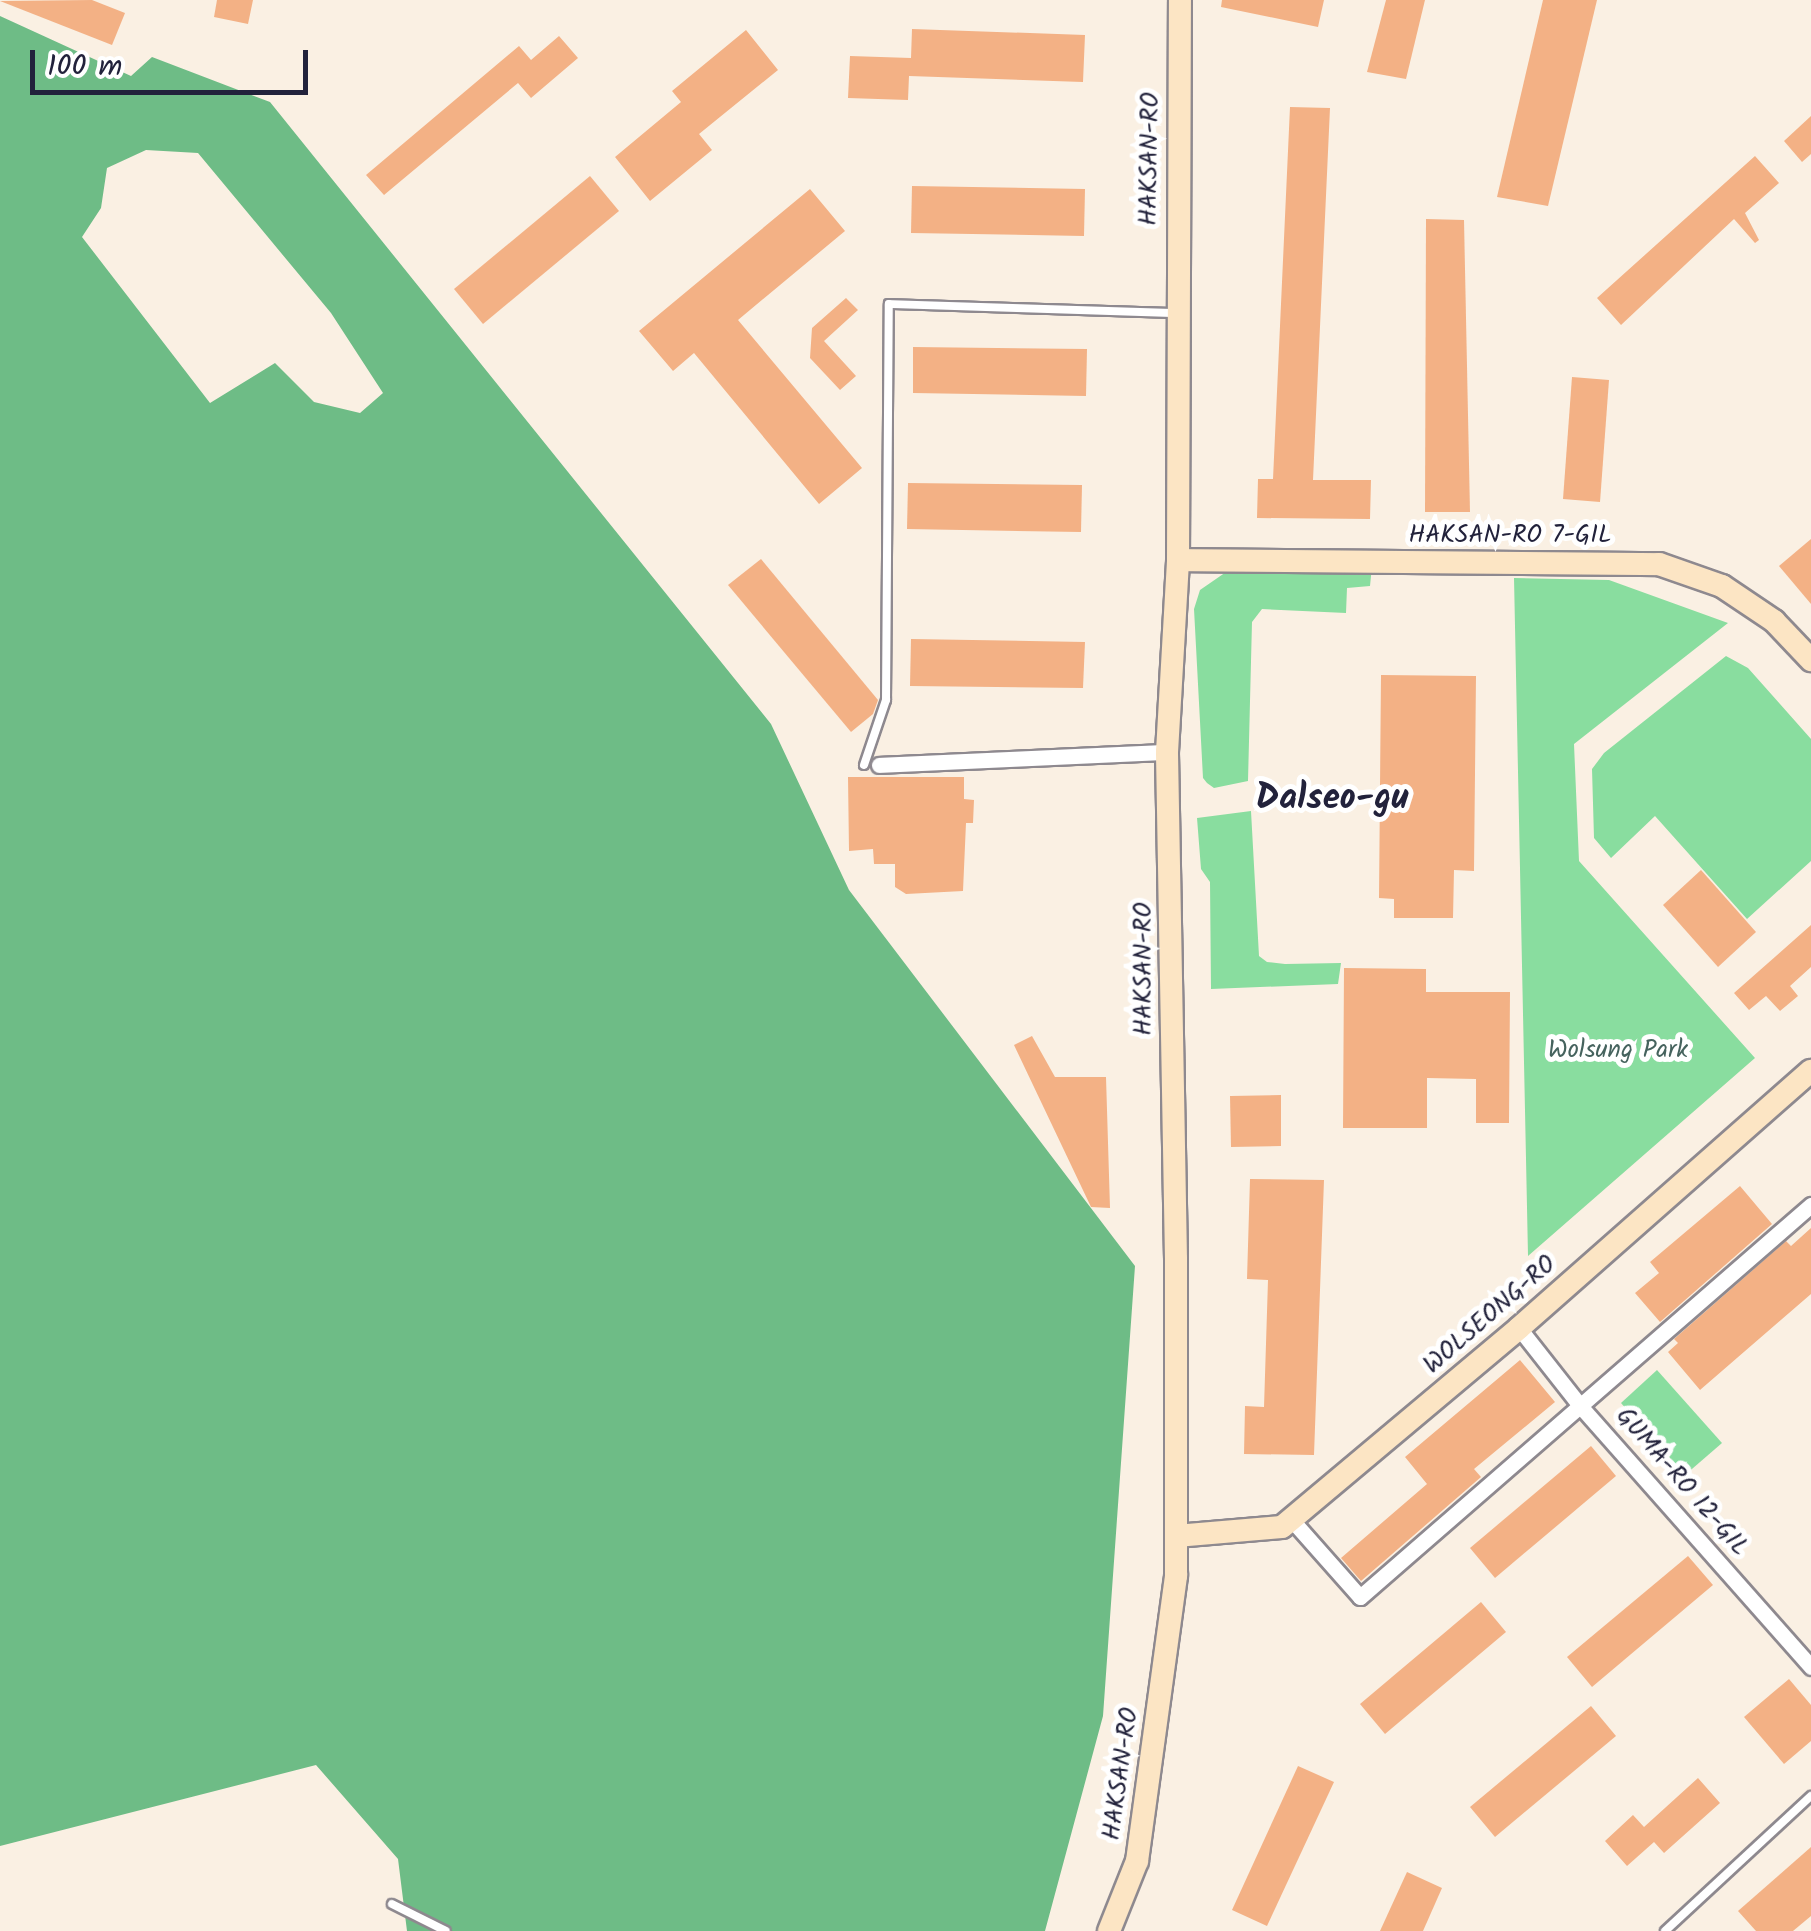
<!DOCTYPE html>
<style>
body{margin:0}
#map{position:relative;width:1811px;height:1931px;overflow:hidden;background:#faf0e3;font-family:Kalam,sans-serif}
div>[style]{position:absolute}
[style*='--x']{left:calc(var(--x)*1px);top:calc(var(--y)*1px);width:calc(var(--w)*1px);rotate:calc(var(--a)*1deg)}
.green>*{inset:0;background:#89dd9f}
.forest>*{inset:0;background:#6ebc86}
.building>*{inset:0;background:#f3b185}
.roads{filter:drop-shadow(2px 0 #8e898f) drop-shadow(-2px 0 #8e898f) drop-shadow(0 2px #8e898f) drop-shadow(0 -2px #8e898f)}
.lane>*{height:8px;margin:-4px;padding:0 4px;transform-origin:4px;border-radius:4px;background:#fff}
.street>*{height:15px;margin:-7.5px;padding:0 7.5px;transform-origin:7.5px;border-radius:7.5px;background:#fff}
.secondary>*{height:22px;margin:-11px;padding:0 11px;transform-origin:11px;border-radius:11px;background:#fce5c4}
span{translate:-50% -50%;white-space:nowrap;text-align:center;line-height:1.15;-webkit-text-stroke:10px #fff;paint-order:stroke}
.street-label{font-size:25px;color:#22223b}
.park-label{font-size:25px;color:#46635e}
.district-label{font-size:35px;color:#22223b;font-weight:700}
.scale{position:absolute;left:30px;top:50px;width:278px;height:45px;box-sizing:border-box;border:5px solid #22223b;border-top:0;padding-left:12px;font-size:30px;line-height:35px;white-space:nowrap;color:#22223b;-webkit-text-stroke:8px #fff;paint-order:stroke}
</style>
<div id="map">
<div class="green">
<i style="clip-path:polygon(1372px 566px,1370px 586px,1347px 588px,1346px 613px,1262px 609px,1252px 622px,1248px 781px,1214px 788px,1207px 783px,1203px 778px,1194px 609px,1200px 590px,1229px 570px)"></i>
<i style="clip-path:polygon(1514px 578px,1609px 580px,1728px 623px,1574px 744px,1579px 861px,1755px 1058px,1528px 1256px)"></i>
<i style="clip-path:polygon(1726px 656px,1748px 668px,1811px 739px,1811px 861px,1747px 919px,1655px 816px,1611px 858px,1594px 838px,1592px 769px,1604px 753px)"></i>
<i style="clip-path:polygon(1251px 811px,1259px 956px,1267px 962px,1285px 964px,1341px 963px,1338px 984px,1211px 989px,1210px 882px,1201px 869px,1197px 818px)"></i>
<i style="clip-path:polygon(1657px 1370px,1722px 1443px,1685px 1475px,1621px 1403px)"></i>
</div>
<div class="forest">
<i style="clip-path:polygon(evenodd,0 16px,131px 76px,152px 57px,270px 102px,771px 724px,849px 890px,1135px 1266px,1103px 1716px,1045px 1931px,407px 1931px,398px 1859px,316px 1765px,0 1846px,0 16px,146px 150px,198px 153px,331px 313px,383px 393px,360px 413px,314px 402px,275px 363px,210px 403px,82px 237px,101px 208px,107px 168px,146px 150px)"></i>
</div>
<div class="building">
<i style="clip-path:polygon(92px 0,125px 13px,112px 45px,0 1px)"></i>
<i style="clip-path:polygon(217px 0,253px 0,248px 24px,214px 17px)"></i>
<i style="clip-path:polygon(1222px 0,1324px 0,1318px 27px,1221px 7px)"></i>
<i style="clip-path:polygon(1386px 0,1425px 0,1406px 79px,1367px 72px)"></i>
<i style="clip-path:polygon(1543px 0,1597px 0,1548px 206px,1497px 197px)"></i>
<i style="clip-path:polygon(912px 29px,1085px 35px,1083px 82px,909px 76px,908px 100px,848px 98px,850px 56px,911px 58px)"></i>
<i style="clip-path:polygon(746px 30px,778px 70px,699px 134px,712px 150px,650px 201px,615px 157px,681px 102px,672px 91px)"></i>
<i style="clip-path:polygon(559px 36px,578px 58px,531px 98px,518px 83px,384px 195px,366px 175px,519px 46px,531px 60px)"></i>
<i style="clip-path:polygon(1290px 107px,1330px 108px,1313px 480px,1371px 480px,1370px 519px,1257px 518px,1258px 479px,1273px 479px)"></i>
<i style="clip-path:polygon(1811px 116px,1811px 154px,1802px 162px,1784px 141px)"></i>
<i style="clip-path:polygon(1755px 156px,1779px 183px,1745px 213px,1759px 240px,1755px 243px,1734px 219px,1621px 325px,1597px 298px)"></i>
<i style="clip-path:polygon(590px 176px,619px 211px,483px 324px,454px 289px)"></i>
<i style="clip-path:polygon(912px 186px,1085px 189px,1084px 236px,911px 233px)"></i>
<i style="clip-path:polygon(810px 189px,845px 231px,738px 320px,862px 468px,819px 504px,694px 353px,673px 371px,639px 331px)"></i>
<i style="clip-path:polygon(1426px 219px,1464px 220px,1470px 512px,1425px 512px)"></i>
<i style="clip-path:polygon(846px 298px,858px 310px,824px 341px,856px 376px,840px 390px,810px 358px,812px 328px)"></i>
<i style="clip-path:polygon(913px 347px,1087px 349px,1086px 396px,913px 393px)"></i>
<i style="clip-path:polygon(1572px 377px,1609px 380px,1600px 502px,1563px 499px)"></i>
<i style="clip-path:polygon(908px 483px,1082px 485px,1081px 532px,907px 529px)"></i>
<i style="clip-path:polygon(1811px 539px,1811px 604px,1779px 566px)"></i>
<i style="clip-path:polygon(761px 559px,878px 700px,873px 714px,851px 732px,728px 585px)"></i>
<i style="clip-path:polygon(911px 639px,1085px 642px,1083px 688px,910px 686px)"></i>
<i style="clip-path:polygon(1381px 675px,1476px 676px,1474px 871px,1454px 870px,1453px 918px,1394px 918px,1394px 899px,1379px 898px)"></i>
<i style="clip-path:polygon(848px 777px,964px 777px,964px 799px,974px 800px,973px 823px,966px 823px,963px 891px,906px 894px,895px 887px,895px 864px,874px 864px,873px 849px,849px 851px)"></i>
<i style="clip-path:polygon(1701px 870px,1756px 932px,1718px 967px,1663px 905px)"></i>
<i style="clip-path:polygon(1811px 925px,1811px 967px,1790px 986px,1798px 996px,1780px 1011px,1766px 996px,1749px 1010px,1734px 993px)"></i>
<i style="clip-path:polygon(1344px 968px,1426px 969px,1426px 992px,1510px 992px,1509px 1123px,1476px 1123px,1476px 1079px,1427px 1078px,1427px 1128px,1343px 1128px)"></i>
<i style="clip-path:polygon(1032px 1036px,1055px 1077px,1106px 1077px,1110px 1208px,1091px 1207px,1014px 1045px)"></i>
<i style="clip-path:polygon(1281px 1095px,1281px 1146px,1231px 1147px,1230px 1096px)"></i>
<i style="clip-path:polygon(1250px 1179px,1324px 1180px,1314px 1455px,1244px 1454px,1245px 1406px,1264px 1407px,1268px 1280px,1247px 1279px)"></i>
<i style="clip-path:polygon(1740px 1186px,1772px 1224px,1660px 1322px,1635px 1293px,1659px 1273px,1650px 1262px)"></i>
<i style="clip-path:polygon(1811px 1228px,1811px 1294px,1700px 1390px,1668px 1352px,1678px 1343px,1674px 1339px,1786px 1241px,1791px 1246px)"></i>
<i style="clip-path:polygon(1520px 1360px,1555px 1402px,1474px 1469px,1481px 1477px,1361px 1581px,1341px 1558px,1427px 1484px,1405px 1457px)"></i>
<i style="clip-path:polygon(1591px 1446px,1616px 1476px,1495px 1578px,1470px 1548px)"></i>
<i style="clip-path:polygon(1688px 1556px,1713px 1585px,1592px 1687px,1567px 1657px)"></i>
<i style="clip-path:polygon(1481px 1602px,1506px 1632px,1385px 1734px,1360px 1704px)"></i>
<i style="clip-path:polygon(1789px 1679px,1811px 1705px,1811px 1741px,1784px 1764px,1744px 1717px)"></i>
<i style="clip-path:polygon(1591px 1706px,1616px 1736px,1495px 1837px,1470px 1807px)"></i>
<i style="clip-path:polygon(1298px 1766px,1334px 1782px,1267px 1926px,1232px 1910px)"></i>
<i style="clip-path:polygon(1698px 1778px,1720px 1803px,1664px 1853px,1654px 1842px,1627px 1866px,1605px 1841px,1633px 1815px,1644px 1827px)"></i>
<i style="clip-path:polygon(1811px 1847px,1811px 1916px,1793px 1931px,1756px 1931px,1738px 1911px)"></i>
<i style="clip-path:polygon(1407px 1872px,1442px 1888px,1423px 1931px,1380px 1931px)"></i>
</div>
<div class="roads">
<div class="lane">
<i style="--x:864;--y:765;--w:69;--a:-71.3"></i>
<i style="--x:886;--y:700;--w:396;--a:-89.6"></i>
<i style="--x:889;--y:304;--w:287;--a:1.8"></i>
<i style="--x:392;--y:1904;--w:60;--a:26.6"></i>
<i style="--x:1665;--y:1931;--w:199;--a:-42.8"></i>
</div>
<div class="street">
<i style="--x:879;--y:765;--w:288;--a:-2.6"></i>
<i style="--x:1519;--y:1328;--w:102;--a:51.8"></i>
<i style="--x:1582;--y:1408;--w:346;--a:48.5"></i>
<i style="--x:1291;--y:1519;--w:104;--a:48.5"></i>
<i style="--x:1360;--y:1597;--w:598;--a:-41"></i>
</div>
<div class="secondary">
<i style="--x:1178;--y:560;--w:481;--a:0.5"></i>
<i style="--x:1659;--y:564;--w:67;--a:19.2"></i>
<i style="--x:1722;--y:586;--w:63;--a:33.9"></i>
<i style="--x:1774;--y:621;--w:54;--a:46.5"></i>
<i style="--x:1176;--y:1536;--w:106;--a:-4.9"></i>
<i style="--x:1282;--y:1527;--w:309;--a:-40"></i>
<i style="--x:1519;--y:1328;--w:389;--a:-41.4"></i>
<i style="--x:1109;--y:1931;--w:75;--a:-68.2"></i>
<i style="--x:1137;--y:1861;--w:288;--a:-82.2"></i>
<i style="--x:1176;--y:1576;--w:317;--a:-90"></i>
<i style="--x:1176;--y:1259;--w:507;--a:-91.02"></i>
<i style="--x:1167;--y:752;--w:192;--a:-86.7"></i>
<i style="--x:1178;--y:560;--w:560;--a:-89.8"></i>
</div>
</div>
<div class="street-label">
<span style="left:1150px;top:159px;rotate:-89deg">HAKSAN-RO</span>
<span style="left:1510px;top:535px">HAKSAN-RO 7-GIL</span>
<span style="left:1144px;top:969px;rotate:-90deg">HAKSAN-RO</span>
<span style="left:1490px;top:1315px;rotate:-41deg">WOLSEONG-RO</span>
<span style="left:1682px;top:1482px;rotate:49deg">GUMA-RO 12-GIL</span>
<span style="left:1121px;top:1774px;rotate:-82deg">HAKSAN-RO</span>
</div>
<div class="park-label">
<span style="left:1618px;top:1050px">Wolsung Park</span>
</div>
<div class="district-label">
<span style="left:1332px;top:799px">Dalseo-gu</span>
</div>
<div class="scale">100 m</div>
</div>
